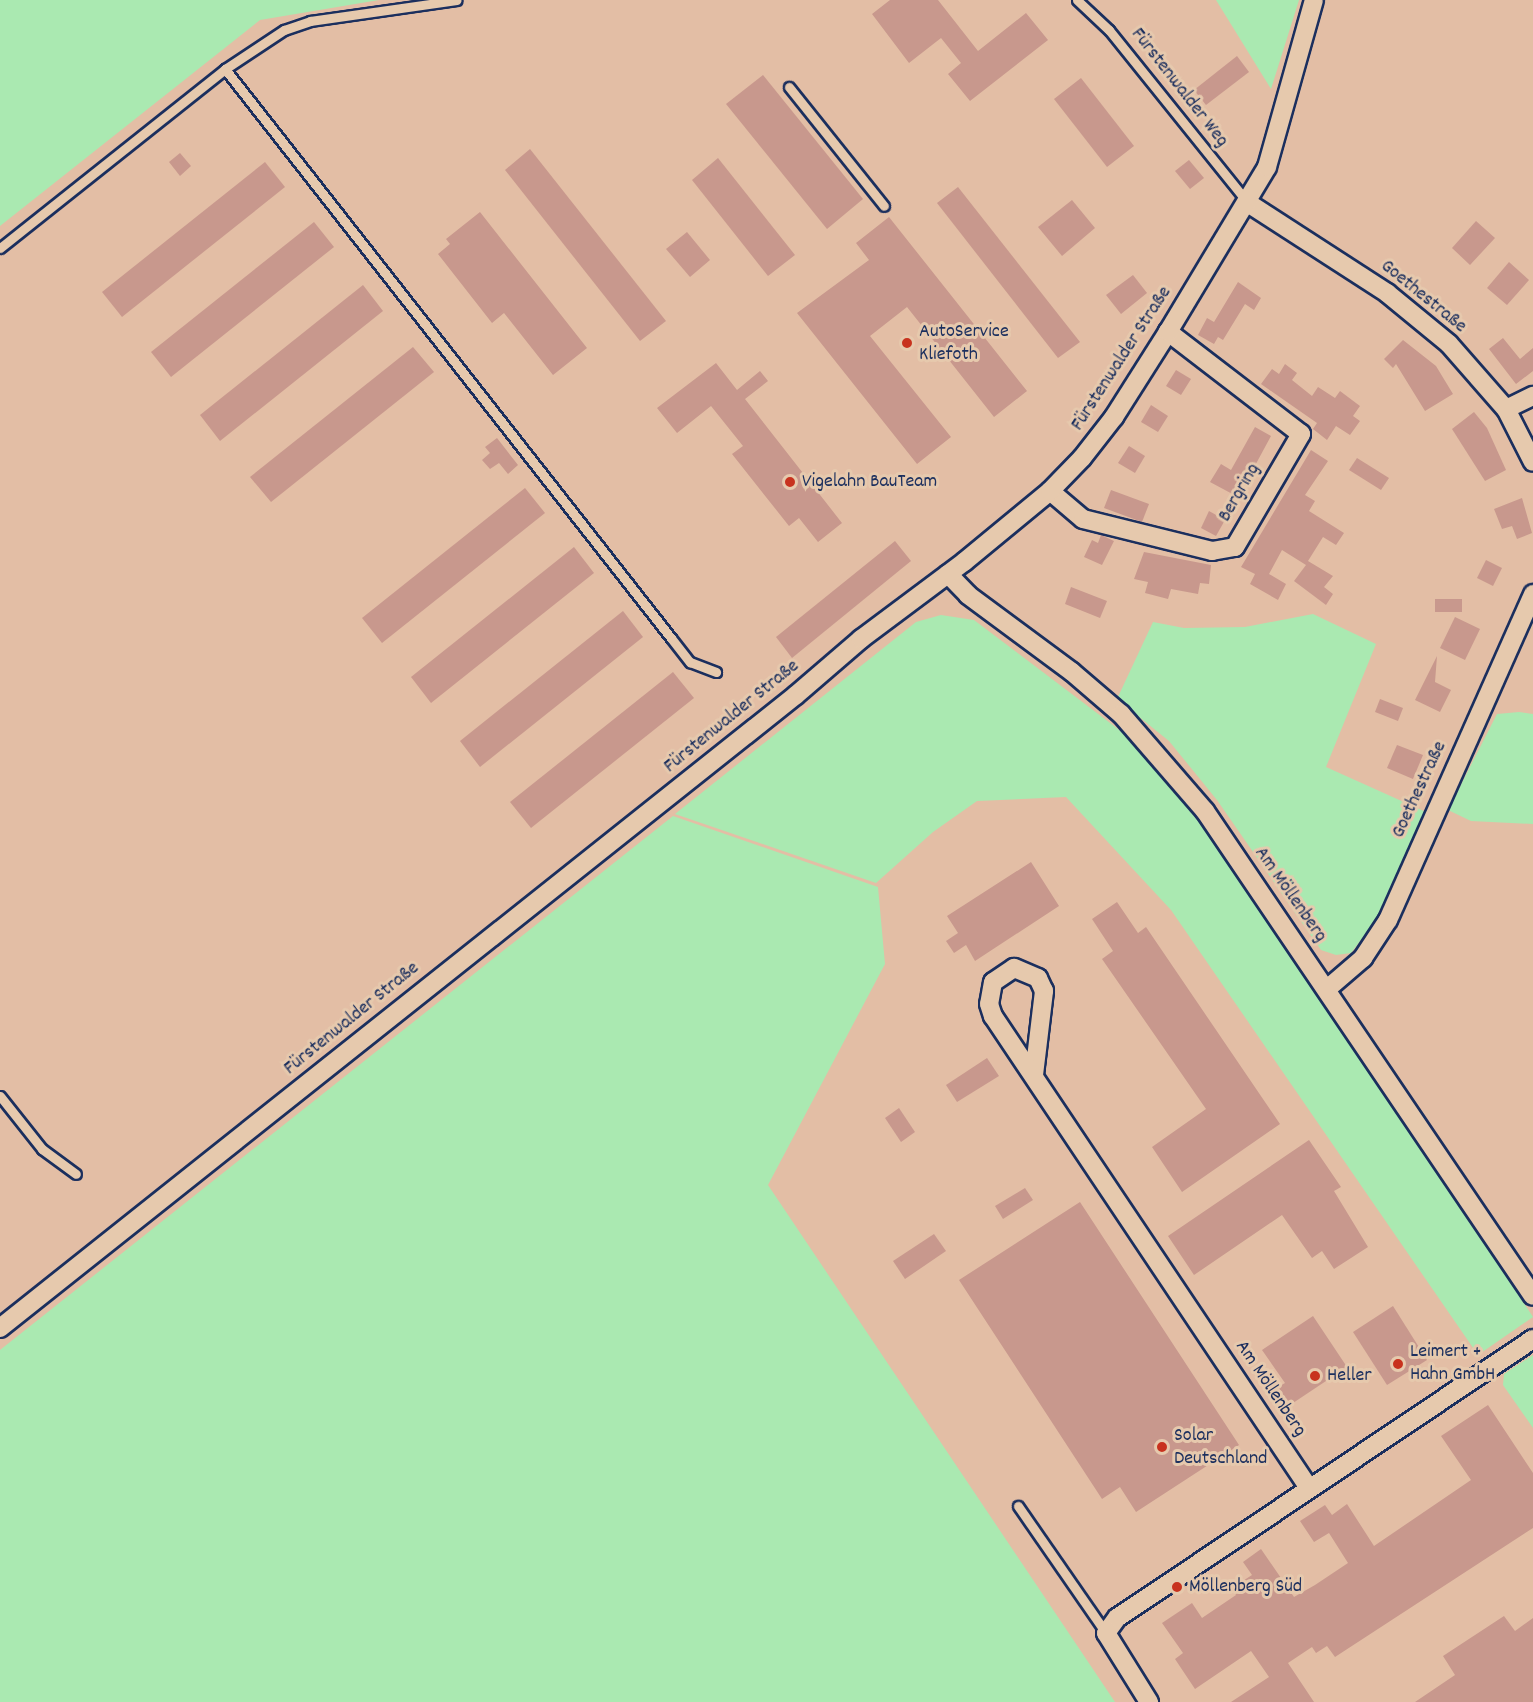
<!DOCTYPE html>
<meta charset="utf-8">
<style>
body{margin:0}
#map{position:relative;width:1533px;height:1702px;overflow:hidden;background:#e3bea5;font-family:Dekko,sans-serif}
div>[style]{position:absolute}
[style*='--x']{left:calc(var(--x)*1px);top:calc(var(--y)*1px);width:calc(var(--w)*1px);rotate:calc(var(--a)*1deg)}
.green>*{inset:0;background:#aae9b1}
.building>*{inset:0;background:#c8988d}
.roads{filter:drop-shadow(2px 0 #1b2f5e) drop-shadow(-2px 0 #1b2f5e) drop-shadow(0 2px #1b2f5e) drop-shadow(0 -2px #1b2f5e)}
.lane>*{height:9px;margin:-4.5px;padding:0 4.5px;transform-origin:4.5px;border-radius:4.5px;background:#e6c9ad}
.street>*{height:18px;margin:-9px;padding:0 9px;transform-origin:9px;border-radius:9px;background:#e6c9ad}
.dots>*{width:16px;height:16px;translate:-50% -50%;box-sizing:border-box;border:3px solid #e6c9ad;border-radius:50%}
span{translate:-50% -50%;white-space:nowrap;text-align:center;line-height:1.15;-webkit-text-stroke:6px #e6c9ad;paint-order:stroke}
.street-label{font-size:20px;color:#1b2f5e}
.poi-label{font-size:20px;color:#1b2f5e}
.left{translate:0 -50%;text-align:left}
</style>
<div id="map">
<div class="green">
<i style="clip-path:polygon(0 0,379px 0,260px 20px,0 226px)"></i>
<i style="clip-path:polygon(1216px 0,1299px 0,1271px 89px)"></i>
<i style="clip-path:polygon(1313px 614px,1376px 644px,1326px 767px,1426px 812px,1384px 910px,1351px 953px,1336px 955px,1321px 950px,1217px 800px,1169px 741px,1117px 699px,1153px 622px,1184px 628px,1245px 627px)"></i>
<i style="clip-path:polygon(941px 615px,974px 620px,1155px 757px,1202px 814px,1533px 1317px,1478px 1355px,1171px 910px,1066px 797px,977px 801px,933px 832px,876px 883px,675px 814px,916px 622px)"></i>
<i style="clip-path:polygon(1519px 712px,1533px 714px,1533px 824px,1471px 821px,1448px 810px,1497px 714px)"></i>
<i style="clip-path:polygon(673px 816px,878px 887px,885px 964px,768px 1185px,1115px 1702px,0 1702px,0 1350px)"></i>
<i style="clip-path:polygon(1533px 1355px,1533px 1428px,1503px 1385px,1504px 1374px)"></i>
</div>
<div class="building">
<i style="clip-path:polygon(890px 0,938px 0,978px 51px,1026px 13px,1048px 40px,970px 101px,948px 74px,961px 63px,941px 38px,909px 63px,872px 14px)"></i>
<i style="clip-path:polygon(1237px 56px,1249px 72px,1206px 105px,1194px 90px)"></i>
<i style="clip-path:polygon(763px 75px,863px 199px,827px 229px,726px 104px)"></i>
<i style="clip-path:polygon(1081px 78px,1134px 146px,1107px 167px,1054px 99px)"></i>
<i style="clip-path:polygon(530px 149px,666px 321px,640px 341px,505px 170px)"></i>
<i style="clip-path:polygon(180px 153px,191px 166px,180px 176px,169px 162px)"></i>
<i style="clip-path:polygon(718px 158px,795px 255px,768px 276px,692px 180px)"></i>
<i style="clip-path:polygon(1189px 160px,1204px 178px,1190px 189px,1175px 171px)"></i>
<i style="clip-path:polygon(265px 162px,285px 187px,122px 317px,102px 292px)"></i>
<i style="clip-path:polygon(958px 187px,1080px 342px,1058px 358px,937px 203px)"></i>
<i style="clip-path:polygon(1072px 200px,1095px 228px,1062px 256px,1038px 227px)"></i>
<i style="clip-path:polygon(480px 212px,587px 348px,553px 375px,504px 313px,492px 323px,438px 254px,450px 244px,446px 239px)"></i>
<i style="clip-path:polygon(889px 217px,1027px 391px,994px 417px,907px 307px,870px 336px,951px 437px,917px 464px,797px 313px,869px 260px,856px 243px)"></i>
<i style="clip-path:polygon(1476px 221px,1495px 238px,1470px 265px,1452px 248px)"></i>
<i style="clip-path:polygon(314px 222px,334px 247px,171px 377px,151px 352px)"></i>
<i style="clip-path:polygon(687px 232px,710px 260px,690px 277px,666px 249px)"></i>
<i style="clip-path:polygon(1509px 262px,1529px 280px,1507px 305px,1487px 288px)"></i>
<i style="clip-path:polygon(1133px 275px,1147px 293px,1121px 314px,1106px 295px)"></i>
<i style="clip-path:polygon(1238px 282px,1261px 298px,1254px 310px,1245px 304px,1223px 340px,1218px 337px,1214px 344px,1198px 335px,1207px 318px,1214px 322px)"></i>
<i style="clip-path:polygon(363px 285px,383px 311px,220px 441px,200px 415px)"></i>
<i style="clip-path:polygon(1503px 338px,1520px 359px,1533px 348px,1533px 371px,1516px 384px,1489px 349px)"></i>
<i style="clip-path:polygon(1403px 340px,1436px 366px,1453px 394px,1425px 411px,1396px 364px,1393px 368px,1384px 359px)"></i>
<i style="clip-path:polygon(413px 347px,434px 372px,271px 502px,250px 477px)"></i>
<i style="clip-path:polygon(716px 363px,737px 390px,760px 371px,768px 381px,745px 399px,842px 523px,818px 542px,799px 518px,789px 526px,732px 454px,743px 446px,711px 406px,677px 433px,657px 408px)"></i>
<i style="clip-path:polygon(1285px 364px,1297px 373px,1292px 380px,1312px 396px,1318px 387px,1335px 398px,1340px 391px,1360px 406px,1353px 416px,1360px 421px,1350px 435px,1336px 426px,1327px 440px,1313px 429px,1317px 423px,1261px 384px,1272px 369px,1279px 374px)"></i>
<i style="clip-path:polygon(1176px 370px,1191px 379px,1181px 395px,1166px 386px)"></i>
<i style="clip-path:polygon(1151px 405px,1168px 416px,1158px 432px,1141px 422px)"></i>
<i style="clip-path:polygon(1474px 412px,1487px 428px,1506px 470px,1485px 481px,1452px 429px)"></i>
<i style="clip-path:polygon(1255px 427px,1271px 436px,1238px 497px,1210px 482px,1221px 464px,1231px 470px)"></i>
<i style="clip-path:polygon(497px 438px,518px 465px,508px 474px,499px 463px,490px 469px,482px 460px,490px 453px,485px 447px)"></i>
<i style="clip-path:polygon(1129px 446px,1145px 456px,1135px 473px,1118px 463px)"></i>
<i style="clip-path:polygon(1311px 450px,1328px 461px,1305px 495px,1315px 501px,1309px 511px,1344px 533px,1336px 545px,1323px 537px,1308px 561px,1333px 576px,1324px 587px,1333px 594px,1326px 605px,1294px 581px,1306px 565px,1282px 550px,1269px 574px,1286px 584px,1278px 600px,1250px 584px,1255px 574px,1241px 567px)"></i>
<i style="clip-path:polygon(1357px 458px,1389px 478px,1381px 490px,1349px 470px)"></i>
<i style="clip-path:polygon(525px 488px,545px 513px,382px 643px,362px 618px)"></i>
<i style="clip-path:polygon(1111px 490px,1149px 504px,1142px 522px,1104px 508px)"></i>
<i style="clip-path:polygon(1522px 498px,1532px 533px,1517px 539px,1512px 526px,1502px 529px,1494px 509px)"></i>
<i style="clip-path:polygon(1209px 511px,1225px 520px,1216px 536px,1201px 528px)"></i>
<i style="clip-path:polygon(1101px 535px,1114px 541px,1102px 565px,1084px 557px,1092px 540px,1098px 543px)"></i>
<i style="clip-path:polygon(895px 541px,911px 561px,792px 658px,776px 637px)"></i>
<i style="clip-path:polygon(574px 547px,594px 573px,431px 703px,411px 677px)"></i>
<i style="clip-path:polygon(1144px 552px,1211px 565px,1209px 584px,1200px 583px,1198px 594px,1171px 589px,1168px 599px,1145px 593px,1148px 582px,1134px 579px)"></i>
<i style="clip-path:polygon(1486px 560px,1502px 568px,1493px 586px,1477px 578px)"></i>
<i style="clip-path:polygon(1071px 587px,1107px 601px,1100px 618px,1065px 604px)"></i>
<i style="clip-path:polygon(1435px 599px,1462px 599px,1462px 612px,1435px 612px)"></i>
<i style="clip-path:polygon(623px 611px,643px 637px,480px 767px,460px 741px)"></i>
<i style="clip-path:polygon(1455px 617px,1480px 629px,1465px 660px,1440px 648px)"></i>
<i style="clip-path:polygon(1437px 656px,1435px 682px,1451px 690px,1440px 712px,1415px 700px)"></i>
<i style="clip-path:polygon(673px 672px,694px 698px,531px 828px,510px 802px)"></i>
<i style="clip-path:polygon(1380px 699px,1403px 708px,1398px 721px,1375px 712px)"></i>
<i style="clip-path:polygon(1397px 745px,1423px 755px,1413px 779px,1387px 768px)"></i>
<i style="clip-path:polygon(1031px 862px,1059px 906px,975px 961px,966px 945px,954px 953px,946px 941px,958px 933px,947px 916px)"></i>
<i style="clip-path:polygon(1117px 902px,1138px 933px,1146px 927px,1280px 1124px,1182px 1192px,1152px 1147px,1206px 1109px,1102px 959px,1113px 951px,1092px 919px)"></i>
<i style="clip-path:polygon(987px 1058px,999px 1076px,957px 1102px,946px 1085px)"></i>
<i style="clip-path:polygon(899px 1108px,915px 1132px,901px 1142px,885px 1118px)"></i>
<i style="clip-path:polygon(1309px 1140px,1341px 1187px,1334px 1191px,1368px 1247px,1334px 1269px,1322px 1251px,1312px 1258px,1282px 1215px,1194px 1275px,1168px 1236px)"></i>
<i style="clip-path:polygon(1025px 1188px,1033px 1200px,1003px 1219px,995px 1206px)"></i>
<i style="clip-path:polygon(1080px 1202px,1239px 1445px,1136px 1512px,1120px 1487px,1102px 1499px,959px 1280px)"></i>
<i style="clip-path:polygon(934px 1234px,946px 1251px,905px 1279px,893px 1261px)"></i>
<i style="clip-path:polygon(1393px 1306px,1427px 1360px,1387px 1385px,1353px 1332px)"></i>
<i style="clip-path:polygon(1313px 1316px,1347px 1367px,1290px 1405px,1278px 1387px,1285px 1383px,1262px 1350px)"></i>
<i style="clip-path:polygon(1488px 1405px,1533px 1473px,1533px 1528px,1335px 1657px,1327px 1646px,1316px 1653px,1312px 1647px,1288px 1663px,1314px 1702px,1231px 1702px,1269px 1677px,1251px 1651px,1195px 1689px,1175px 1659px,1183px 1653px,1162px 1623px,1192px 1603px,1202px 1618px,1236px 1595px,1232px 1588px,1252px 1575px,1243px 1562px,1261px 1549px,1294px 1597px,1315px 1585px,1348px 1563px,1329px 1533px,1314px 1542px,1300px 1521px,1325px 1505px,1332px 1515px,1347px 1504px,1374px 1546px,1471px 1480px,1441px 1436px)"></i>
<i style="clip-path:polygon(1504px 1616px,1515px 1631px,1533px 1618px,1533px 1702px,1415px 1702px,1455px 1675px,1443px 1656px)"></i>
</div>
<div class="roads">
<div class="lane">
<i style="--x:1077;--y:0;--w:44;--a:43.2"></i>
<i style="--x:1109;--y:30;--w:222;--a:51.2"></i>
<i style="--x:225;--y:69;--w:723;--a:51.91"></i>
<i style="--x:671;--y:638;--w:31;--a:52"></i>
<i style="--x:690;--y:662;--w:28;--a:21"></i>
<i style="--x:789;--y:87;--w:152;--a:51.4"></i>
<i style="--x:0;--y:248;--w:288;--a:-38.5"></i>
<i style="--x:225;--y:69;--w:71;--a:-33.5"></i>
<i style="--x:284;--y:30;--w:28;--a:-19"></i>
<i style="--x:310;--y:21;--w:148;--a:-8.1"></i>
<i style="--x:0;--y:1096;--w:68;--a:51.6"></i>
<i style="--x:42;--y:1149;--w:42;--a:36.3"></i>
<i style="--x:1018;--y:1506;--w:155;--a:55.3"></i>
</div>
<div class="street">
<i style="--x:1248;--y:203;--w:166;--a:32.9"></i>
<i style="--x:1387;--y:293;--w:80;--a:39.4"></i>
<i style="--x:1449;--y:344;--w:86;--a:48.8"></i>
<i style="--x:1506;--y:409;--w:59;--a:63"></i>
<i style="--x:1506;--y:409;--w:30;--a:-26"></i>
<i style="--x:1050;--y:491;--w:43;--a:40.3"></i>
<i style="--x:1083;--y:519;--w:133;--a:13.9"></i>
<i style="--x:1212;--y:551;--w:23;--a:-10"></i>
<i style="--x:1235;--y:547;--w:131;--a:-59.7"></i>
<i style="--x:1301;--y:434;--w:168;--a:-142.5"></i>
<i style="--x:948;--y:574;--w:29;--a:46"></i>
<i style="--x:968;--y:595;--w:129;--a:36.5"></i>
<i style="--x:1072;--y:672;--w:65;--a:40.6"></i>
<i style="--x:1121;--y:714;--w:128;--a:49.1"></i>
<i style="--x:1205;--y:811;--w:585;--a:55.93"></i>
<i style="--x:1327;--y:989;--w:48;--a:-40.7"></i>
<i style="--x:1363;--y:958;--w:45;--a:-56.7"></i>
<i style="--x:1388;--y:920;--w:357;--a:-66"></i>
<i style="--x:1034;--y:1075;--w:85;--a:-83.2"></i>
<i style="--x:1044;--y:991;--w:14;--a:-115"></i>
<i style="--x:1038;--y:978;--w:26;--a:-157"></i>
<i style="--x:1014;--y:968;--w:25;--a:146"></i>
<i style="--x:993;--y:982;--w:22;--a:100"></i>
<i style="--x:989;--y:1004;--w:13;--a:72"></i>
<i style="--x:993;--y:1016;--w:568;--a:56.2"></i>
<i style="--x:0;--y:1328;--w:1017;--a:-38.49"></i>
<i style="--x:796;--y:695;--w:86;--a:-40.7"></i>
<i style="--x:861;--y:639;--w:129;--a:-36.8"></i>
<i style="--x:964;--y:562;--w:112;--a:-39.5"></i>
<i style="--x:1050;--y:491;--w:46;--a:-45.9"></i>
<i style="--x:1082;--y:458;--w:52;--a:-52"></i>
<i style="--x:1114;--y:417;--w:101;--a:-57.6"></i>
<i style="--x:1168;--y:332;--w:192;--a:-59"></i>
<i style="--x:1267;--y:167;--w:173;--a:-74.3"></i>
<i style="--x:1149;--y:1702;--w:81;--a:-121.9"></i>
<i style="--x:1106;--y:1633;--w:19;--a:-54"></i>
<i style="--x:1117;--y:1618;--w:501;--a:-33.85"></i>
</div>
</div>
<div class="dots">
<i style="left:907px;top:343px;background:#c8321e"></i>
<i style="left:790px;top:482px;background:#c8321e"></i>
<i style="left:1398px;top:1364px;background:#c8321e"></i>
<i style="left:1315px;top:1376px;background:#c8321e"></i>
<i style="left:1162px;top:1447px;background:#c8321e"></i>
<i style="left:1177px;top:1587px;background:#c8321e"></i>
</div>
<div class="street-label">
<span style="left:1179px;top:88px;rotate:52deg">Fürstenwalder Weg</span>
<span style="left:1423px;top:297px;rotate:39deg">Goethestraße</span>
<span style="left:1122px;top:359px;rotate:-57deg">Fürstenwalder Straße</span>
<span style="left:1240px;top:493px;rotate:-60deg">Bergring</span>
<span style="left:732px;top:717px;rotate:-39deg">Fürstenwalder Straße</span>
<span style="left:1420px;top:790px;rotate:-65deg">Goethestraße</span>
<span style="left:1290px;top:895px;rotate:55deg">Am Möllenberg</span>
<span style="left:352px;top:1019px;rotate:-39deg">Fürstenwalder Straße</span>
<span style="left:1270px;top:1389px;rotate:56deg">Am Möllenberg</span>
</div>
<div class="poi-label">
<span class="left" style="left:919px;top:344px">AutoService<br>Kliefoth</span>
<span class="left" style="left:802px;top:482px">Vigelahn BauTeam</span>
<span class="left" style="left:1410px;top:1364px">Leimert +<br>Hahn GmbH</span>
<span class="left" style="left:1327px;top:1376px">Heller</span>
<span class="left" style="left:1174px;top:1448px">Solar<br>Deutschland</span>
<span class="left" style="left:1189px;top:1587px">Möllenberg Süd</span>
</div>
</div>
